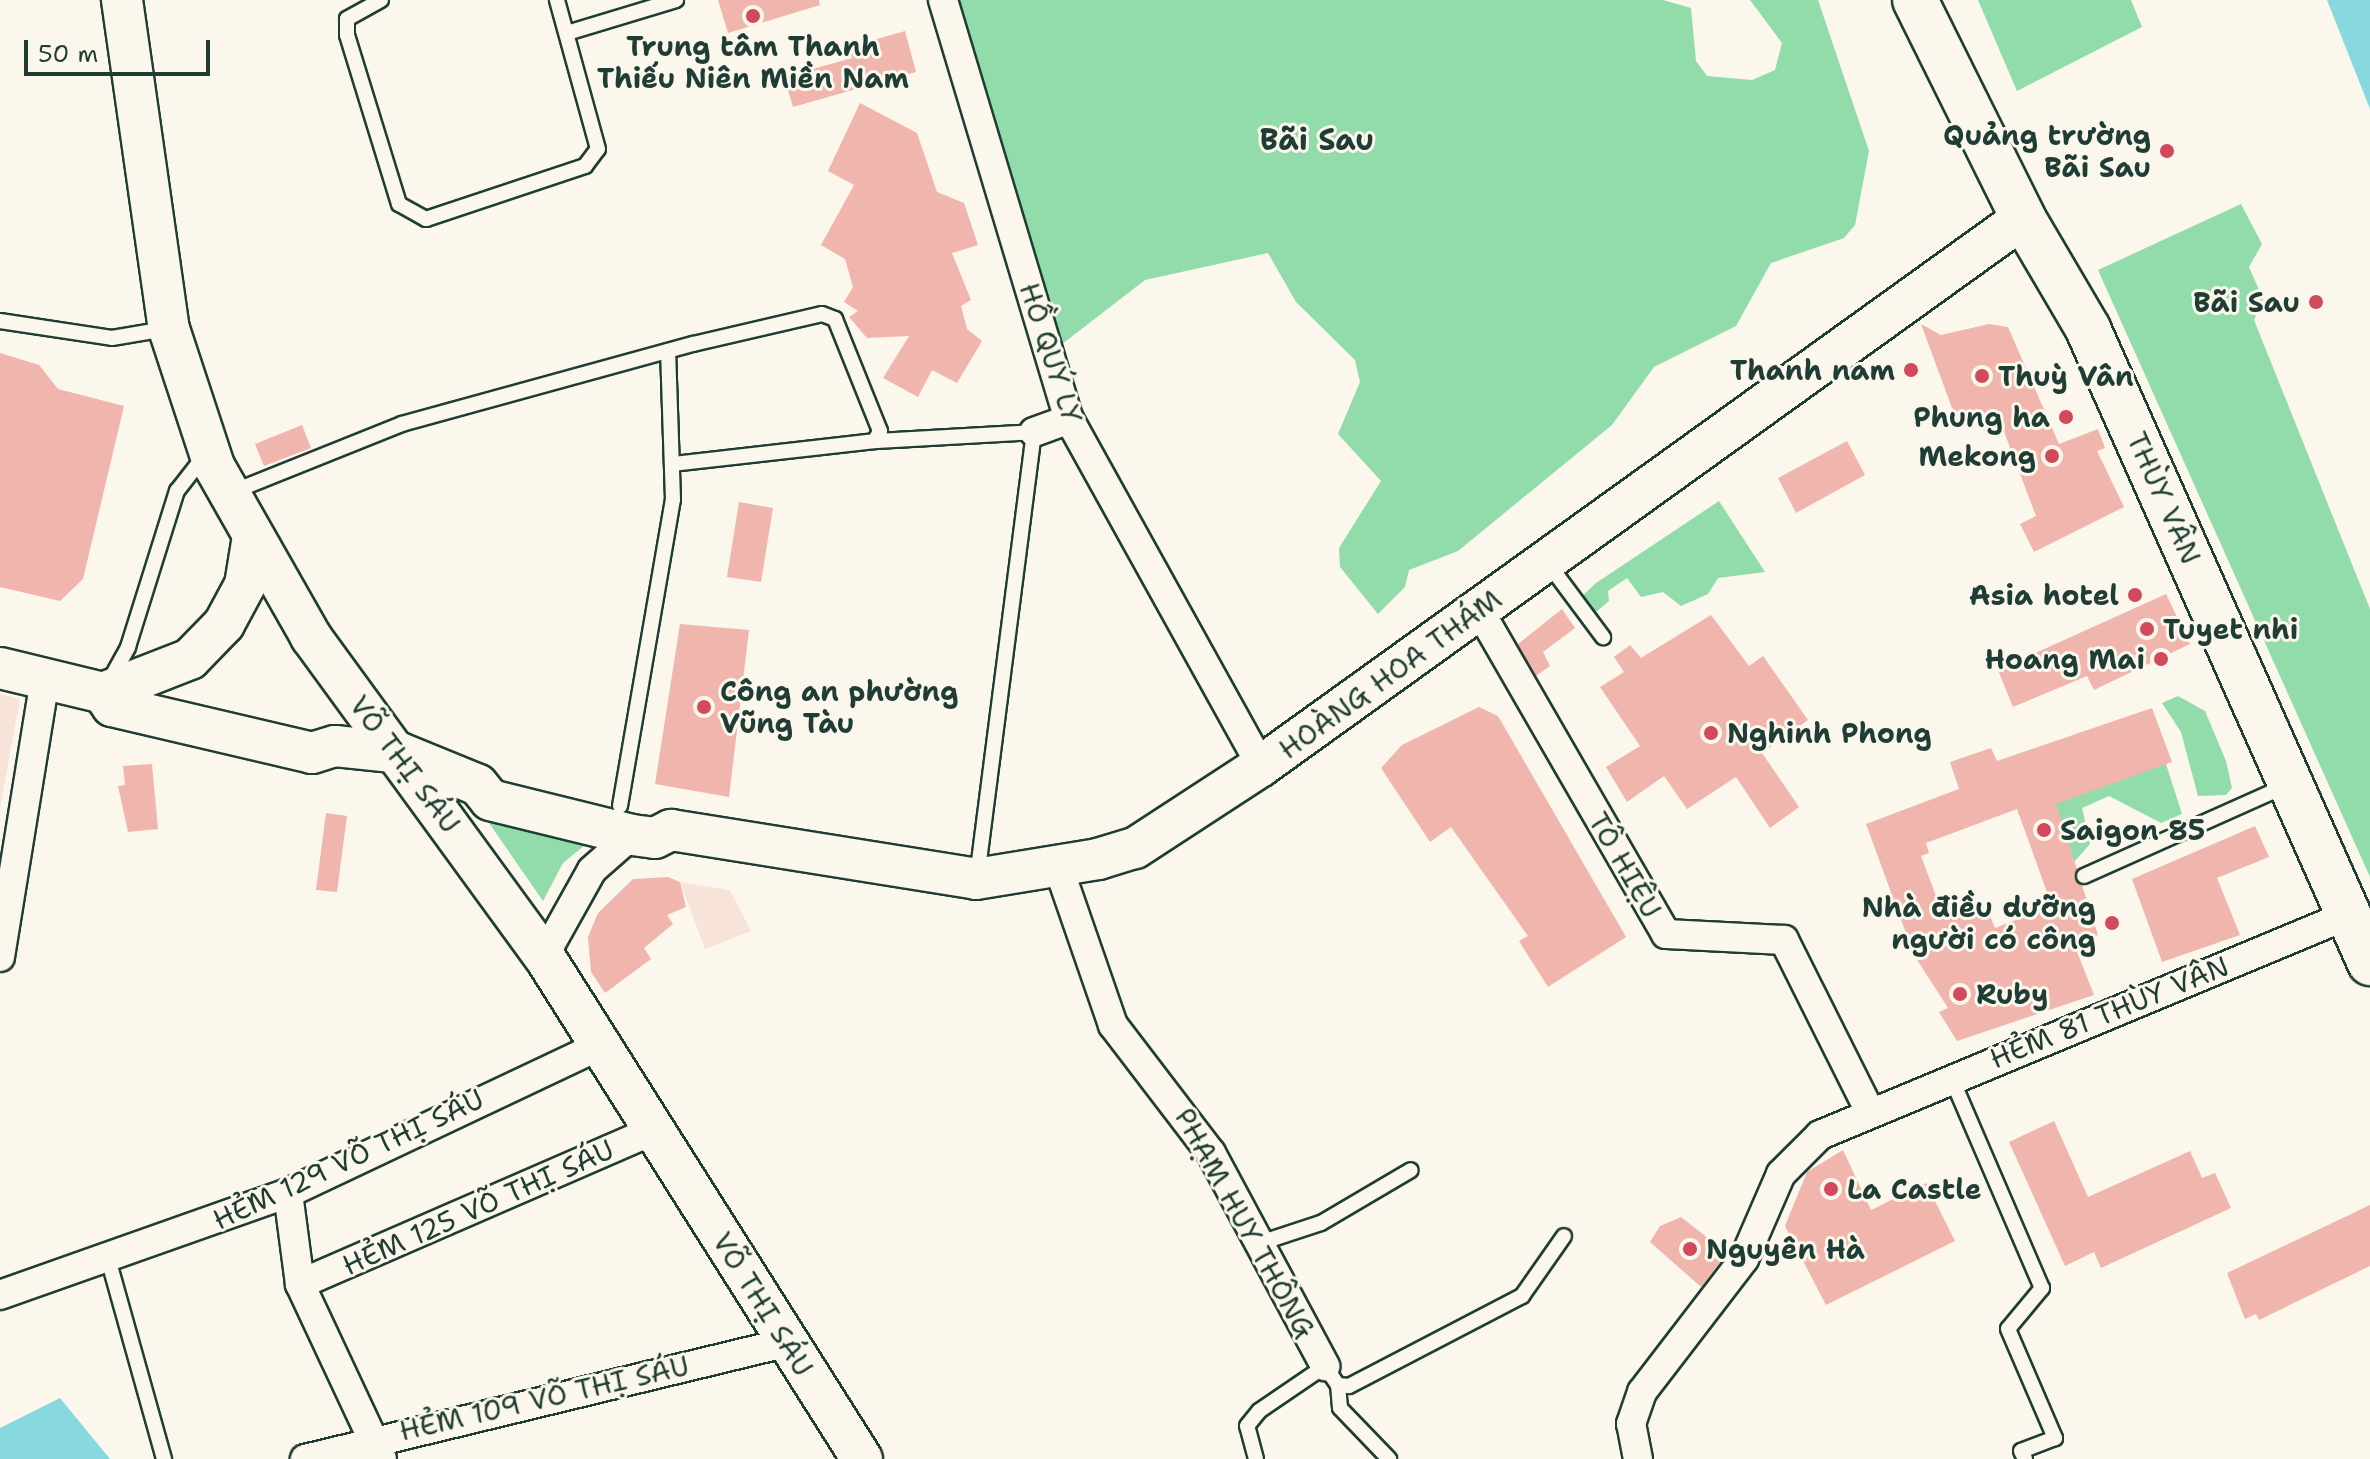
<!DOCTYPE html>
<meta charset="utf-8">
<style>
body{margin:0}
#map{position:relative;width:2370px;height:1459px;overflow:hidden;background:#fbf7ec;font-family:"Shantell Sans",sans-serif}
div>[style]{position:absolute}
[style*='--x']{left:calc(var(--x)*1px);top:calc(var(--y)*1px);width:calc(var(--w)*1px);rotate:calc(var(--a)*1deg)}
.built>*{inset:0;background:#f8e3d9}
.green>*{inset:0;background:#92dbab}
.water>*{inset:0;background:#87d8df}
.building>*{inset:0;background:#f0b5ac}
.roads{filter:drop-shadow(2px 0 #1f3d34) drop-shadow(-2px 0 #1f3d34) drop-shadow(0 2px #1f3d34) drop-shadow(0 -2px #1f3d34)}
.lane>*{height:14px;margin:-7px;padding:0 7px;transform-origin:7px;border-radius:7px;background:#fbf7ec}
.street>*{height:28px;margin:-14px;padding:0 14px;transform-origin:14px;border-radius:14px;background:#fbf7ec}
.secondary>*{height:40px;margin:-20px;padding:0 20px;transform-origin:20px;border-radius:20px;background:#fbf7ec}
.primary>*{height:44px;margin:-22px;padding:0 22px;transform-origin:22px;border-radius:22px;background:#fbf7ec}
.dots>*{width:22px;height:22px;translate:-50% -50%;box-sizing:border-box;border:4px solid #fbf7ec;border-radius:50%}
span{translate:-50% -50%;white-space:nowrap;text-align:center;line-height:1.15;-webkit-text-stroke:6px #fbf7ec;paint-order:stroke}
.poi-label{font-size:28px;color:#1f3d34;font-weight:700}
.right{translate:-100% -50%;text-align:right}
.left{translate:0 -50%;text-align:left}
.street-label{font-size:28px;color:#1f3d34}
.neighbourhood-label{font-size:30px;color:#1f3d34;font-weight:700}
.scale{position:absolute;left:24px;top:40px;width:186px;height:36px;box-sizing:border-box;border:4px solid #1f3d34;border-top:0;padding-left:10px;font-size:24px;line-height:28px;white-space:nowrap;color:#1f3d34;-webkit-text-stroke:6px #fbf7ec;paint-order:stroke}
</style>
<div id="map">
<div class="built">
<i style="clip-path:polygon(0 694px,20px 699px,0 808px)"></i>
<i style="clip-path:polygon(680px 882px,730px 890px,751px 931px,705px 949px)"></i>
</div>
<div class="green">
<i style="clip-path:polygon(953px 0,1663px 0,1691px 8px,1696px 61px,1707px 76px,1752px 80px,1775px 70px,1782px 43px,1750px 0,1818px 0,1869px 151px,1855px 225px,1844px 238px,1771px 263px,1736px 326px,1654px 367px,1612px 425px,1458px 551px,1409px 570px,1405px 587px,1378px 614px,1340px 567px,1339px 548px,1381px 481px,1338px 434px,1360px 382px,1355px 360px,1296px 302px,1268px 253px,1145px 280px,1057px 348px)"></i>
<i style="clip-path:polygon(1978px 0,2131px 0,2142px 27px,2017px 91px)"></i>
<i style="clip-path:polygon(2241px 204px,2262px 244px,2249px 267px,2263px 299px,2254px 320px,2370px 609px,2370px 877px,2098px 270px)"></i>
<i style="clip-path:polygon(1719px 501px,1765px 572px,1718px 578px,1708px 594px,1681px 606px,1663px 592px,1641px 597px,1627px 578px,1608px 591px,1609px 601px,1596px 612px,1584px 607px,1581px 597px,1596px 583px)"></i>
<i style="clip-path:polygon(2178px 696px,2205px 711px,2226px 761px,2232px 788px,2226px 795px,2198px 796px,2181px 732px,2162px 703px)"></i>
<i style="clip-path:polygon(2166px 764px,2182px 814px,2161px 823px,2109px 796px,2082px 808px,2090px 844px,2074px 862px,2050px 786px)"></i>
<i style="clip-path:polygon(471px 797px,606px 828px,563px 863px,543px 901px)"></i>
</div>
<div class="water">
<i style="clip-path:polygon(2327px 0,2370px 0,2370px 109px)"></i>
<i style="clip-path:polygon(60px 1398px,110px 1459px,0 1459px,0 1428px)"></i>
</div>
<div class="building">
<i style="clip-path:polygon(718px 0,819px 0,820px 5px,728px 33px)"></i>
<i style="clip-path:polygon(905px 31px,916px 72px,793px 107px,784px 77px,852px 58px,849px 47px)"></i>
<i style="clip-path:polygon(860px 103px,917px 133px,937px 192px,964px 203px,978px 245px,952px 253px,971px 300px,961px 306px,967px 329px,982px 341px,957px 383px,932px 370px,918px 397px,883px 378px,909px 336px,867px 338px,849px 317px,858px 311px,844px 302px,853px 287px,845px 259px,821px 245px,854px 185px,828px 171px)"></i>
<i style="clip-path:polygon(1921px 324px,1941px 335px,1989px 324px,2008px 327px,2059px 444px,2098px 429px,2105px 448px,2097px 451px,2124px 507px,2034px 552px,2020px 524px,2036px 516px,2003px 429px,1987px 432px,1952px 408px)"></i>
<i style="clip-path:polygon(0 353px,39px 365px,58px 389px,124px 406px,83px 579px,60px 601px,0 587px)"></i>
<i style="clip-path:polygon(302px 425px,311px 448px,264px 466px,255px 444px)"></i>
<i style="clip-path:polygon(1847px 441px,1865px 475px,1796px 513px,1778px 478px)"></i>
<i style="clip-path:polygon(739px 502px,773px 508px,761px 582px,727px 577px)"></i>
<i style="clip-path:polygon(2166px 594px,2190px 644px,2094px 690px,2087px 676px,2013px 707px,1998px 670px)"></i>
<i style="clip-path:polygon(1562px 609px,1575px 628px,1543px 652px,1550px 666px,1536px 676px,1518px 644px)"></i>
<i style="clip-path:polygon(1711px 615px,1749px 666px,1763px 656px,1808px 720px,1762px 753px,1799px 807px,1770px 828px,1736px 777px,1687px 809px,1664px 776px,1627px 802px,1606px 767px,1640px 746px,1600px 687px,1624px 672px,1614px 657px,1630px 645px,1641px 658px)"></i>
<i style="clip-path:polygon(680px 624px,749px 630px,729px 797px,655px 784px)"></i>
<i style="clip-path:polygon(1479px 707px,1498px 716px,1626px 937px,1548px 987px,1519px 941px,1528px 936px,1451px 827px,1430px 842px,1381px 768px,1402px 745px)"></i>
<i style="clip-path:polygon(evenodd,2152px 708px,2172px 762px,2056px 804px,2098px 935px,2074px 944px,2094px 995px,1957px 1041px,1939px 1012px,1948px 1008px,1914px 955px,1866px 824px,1959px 789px,1950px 762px,1991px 748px,1997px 761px,2152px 708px,2017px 809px,2052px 906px,1995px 928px,1985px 904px,1945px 920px,1921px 856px,1929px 853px,1926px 843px,2017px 809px)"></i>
<i style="clip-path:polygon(152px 764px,158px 829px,128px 832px,118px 786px,125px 785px,123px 766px)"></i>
<i style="clip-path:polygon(326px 813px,347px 816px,337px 892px,316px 890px)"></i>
<i style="clip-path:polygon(2255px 826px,2269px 857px,2217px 878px,2240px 935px,2162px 962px,2132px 879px)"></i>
<i style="clip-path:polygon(668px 877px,680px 882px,686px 907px,667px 915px,673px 924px,644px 948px,651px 959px,605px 993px,591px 972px,588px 937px,598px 913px,633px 879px)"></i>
<i style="clip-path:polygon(2054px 1121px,2088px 1197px,2190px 1151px,2202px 1178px,2215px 1173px,2231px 1208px,2101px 1268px,2094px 1252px,2065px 1266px,2009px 1142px)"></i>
<i style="clip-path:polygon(1843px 1150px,1871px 1210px,1926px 1183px,1955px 1241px,1826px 1305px,1785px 1226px,1807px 1172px)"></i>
<i style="clip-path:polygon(2370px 1205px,2370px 1266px,2259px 1320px,2256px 1314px,2245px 1319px,2227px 1273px)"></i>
<i style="clip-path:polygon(1681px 1217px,1727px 1253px,1701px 1287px,1650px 1242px,1660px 1226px)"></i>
</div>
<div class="roads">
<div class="lane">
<i style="--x:381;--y:0;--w:39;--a:151"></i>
<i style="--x:347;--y:19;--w:16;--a:90"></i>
<i style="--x:347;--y:35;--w:177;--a:72.9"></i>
<i style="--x:399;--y:204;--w:31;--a:29"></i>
<i style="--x:426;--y:219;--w:168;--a:-18.4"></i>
<i style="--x:585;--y:166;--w:21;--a:-53"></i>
<i style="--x:598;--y:149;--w:155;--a:-105.4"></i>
<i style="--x:567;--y:33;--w:114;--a:-16.8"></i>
<i style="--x:0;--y:321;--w:113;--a:8.6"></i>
<i style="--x:112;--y:338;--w:54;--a:-9.6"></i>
<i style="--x:875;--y:441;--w:159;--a:-3.2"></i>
<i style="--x:1034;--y:432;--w:447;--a:97.3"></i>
<i style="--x:230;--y:493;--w:185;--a:-21.9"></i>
<i style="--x:402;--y:424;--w:302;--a:-15.4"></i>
<i style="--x:693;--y:344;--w:132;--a:-13.1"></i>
<i style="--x:822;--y:314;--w:14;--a:21"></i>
<i style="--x:835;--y:319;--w:121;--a:68.1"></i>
<i style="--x:880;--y:431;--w:11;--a:117"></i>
<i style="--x:875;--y:441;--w:202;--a:173.5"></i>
<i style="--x:1547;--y:562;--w:94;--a:53.3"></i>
<i style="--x:110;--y:680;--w:38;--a:-61"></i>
<i style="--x:128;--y:647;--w:164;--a:-72.6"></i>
<i style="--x:177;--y:491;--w:46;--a:-52.1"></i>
<i style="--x:620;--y:806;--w:311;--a:-80.2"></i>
<i style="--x:673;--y:500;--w:149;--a:-91.9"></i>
<i style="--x:2084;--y:876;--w:220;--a:-24.1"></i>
<i style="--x:1951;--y:1077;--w:230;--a:66.7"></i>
<i style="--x:2042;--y:1288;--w:53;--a:129.7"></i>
<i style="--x:2008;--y:1329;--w:119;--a:66.7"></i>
<i style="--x:2055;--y:1438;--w:36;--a:159"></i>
<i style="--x:2021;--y:1451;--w:9;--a:63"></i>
<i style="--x:1260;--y:1243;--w:64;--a:-18.2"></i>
<i style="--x:1321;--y:1223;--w:104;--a:-30.5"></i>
<i style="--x:109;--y:1262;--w:205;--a:74.4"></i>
<i style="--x:1338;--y:1385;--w:23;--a:85"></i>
<i style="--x:1340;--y:1408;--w:71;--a:46.1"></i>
<i style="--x:1256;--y:1459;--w:34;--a:-105"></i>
<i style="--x:1247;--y:1426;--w:19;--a:-51"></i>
<i style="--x:1259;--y:1411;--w:80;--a:-34.3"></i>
<i style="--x:1325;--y:1366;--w:23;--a:56"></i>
<i style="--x:1338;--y:1385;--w:11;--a:5"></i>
<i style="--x:1349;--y:1386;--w:195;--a:-27.5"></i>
<i style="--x:1522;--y:1296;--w:73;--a:-55"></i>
</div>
<div class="street">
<i style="--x:943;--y:0;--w:438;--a:73.3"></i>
<i style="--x:1069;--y:419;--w:397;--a:61"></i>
<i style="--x:1034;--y:432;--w:37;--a:-20"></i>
<i style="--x:1479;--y:610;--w:374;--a:60"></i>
<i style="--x:1666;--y:934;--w:118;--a:2.9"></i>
<i style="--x:1784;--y:940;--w:190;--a:63.4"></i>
<i style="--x:1059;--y:869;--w:165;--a:70.9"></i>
<i style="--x:1113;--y:1025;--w:161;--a:52.6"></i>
<i style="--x:1211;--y:1153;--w:242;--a:61.8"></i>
<i style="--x:544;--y:956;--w:98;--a:-60.8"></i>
<i style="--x:592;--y:870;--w:53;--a:-41.2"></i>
<i style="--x:0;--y:957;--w:282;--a:-80.8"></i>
<i style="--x:288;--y:1193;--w:92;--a:82.5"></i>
<i style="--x:300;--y:1284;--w:193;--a:64.9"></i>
<i style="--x:300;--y:1284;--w:389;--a:-23.5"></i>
<i style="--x:0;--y:1295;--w:306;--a:-19.5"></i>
<i style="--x:288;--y:1193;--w:346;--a:-25.3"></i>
<i style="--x:305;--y:1459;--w:494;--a:-13.6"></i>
<i style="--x:1638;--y:1459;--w:36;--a:-101"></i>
<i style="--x:1631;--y:1424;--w:34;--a:-71"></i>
<i style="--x:1642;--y:1392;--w:168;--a:-52.5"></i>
<i style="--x:1744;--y:1259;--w:93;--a:-66.5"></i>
<i style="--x:1781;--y:1174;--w:55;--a:-45"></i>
<i style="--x:1820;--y:1135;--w:572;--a:-22.62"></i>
</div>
<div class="secondary">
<i style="--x:122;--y:0;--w:332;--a:81.9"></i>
<i style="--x:169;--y:329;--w:144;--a:71.8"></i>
<i style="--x:214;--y:466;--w:197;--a:60.4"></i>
<i style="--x:311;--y:637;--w:395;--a:53.9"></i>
<i style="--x:544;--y:956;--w:595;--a:57.7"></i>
<i style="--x:0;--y:668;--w:106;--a:13.6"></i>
<i style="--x:103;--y:693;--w:93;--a:-21.3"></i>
<i style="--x:190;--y:659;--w:49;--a:-45.8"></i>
<i style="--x:224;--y:624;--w:44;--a:-61.7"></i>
<i style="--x:245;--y:585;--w:50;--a:-80.7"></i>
<i style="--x:103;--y:693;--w:16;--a:55"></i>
<i style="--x:112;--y:706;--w:205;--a:13.2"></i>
<i style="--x:312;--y:753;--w:24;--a:-17"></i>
<i style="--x:335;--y:746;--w:65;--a:6.1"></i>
<i style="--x:400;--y:753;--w:84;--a:22.3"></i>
<i style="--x:478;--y:785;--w:19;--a:51"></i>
<i style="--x:490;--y:800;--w:146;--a:13.8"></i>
<i style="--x:632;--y:835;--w:23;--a:7"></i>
<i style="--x:655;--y:838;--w:18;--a:-27"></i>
<i style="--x:671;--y:830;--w:309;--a:9.1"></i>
<i style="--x:976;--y:879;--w:124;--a:-9.3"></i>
<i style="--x:1098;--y:859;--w:39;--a:-17"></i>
<i style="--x:1135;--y:848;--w:150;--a:-33.1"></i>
<i style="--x:1261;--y:766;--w:939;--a:-35.72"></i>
</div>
<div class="primary">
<i style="--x:1915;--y:0;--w:243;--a:63.6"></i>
<i style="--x:2023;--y:218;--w:129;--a:59.6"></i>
<i style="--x:2088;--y:329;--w:694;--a:66.02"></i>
</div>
</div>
<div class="dots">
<i style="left:753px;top:16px;background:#d1495b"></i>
<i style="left:2167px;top:151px;background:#d1495b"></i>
<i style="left:2316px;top:302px;background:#d1495b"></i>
<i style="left:1911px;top:370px;background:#d1495b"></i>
<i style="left:1982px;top:376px;background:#d1495b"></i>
<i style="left:2066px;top:417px;background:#d1495b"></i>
<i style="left:2052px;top:456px;background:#d1495b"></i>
<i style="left:2135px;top:595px;background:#d1495b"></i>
<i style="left:2147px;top:629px;background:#d1495b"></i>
<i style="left:2161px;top:659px;background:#d1495b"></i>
<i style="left:704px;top:707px;background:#d1495b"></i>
<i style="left:1711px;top:733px;background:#d1495b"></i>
<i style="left:2044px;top:830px;background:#d1495b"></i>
<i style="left:2112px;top:923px;background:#d1495b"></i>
<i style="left:1960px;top:994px;background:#d1495b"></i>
<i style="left:1831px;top:1189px;background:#d1495b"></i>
<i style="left:1690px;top:1249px;background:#d1495b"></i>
</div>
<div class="poi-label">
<span style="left:753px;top:62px">Trung tâm Thanh<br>Thiếu Niên Miền Nam</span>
<span class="right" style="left:2151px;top:151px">Quảng trường<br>Bãi Sau</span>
<span class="right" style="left:2300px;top:302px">Bãi Sau</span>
<span class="right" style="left:1895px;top:370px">Thanh nam</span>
<span class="left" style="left:1998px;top:376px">Thuỳ Vân</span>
<span class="right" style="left:2050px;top:417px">Phung ha</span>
<span class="right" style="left:2036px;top:456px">Mekong</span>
<span class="right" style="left:2119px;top:595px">Asia hotel</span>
<span class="left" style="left:2163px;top:629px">Tuyet nhi</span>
<span class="right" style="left:2145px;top:659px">Hoang Mai</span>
<span class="left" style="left:720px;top:707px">Công an phường<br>Vũng Tàu</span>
<span class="left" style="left:1727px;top:733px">Nghinh Phong</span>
<span class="left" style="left:2060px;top:830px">Saigon 85</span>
<span class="right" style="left:2096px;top:923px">Nhà điều dưỡng<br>người có công</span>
<span class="left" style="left:1976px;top:994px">Ruby</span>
<span class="left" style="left:1847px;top:1189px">La Castle</span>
<span class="left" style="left:1706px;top:1249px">Nguyên Hà</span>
</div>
<div class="street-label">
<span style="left:1051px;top:353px;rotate:72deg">HỒ QUÝ LY</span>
<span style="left:2164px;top:498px;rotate:66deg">THÙY VÂN</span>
<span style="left:1390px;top:674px;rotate:-36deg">HOÀNG HOA THÁM</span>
<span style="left:405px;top:764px;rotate:53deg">VÕ THỊ SÁU</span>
<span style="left:1625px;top:865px;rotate:60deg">TÔ HIỆU</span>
<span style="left:2109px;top:1012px;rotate:-22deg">HẺM 81 THÙY VÂN</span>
<span style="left:348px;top:1159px;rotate:-25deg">HẺM 129 VÕ THỊ SÁU</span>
<span style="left:478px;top:1207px;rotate:-24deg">HẺM 125 VÕ THỊ SÁU</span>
<span style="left:1245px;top:1223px;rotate:61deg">PHẠM HUY THÔNG</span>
<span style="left:763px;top:1304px;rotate:58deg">VÕ THỊ SÁU</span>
<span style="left:544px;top:1398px;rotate:-13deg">HẺM 109 VÕ THỊ SÁU</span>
</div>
<div class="neighbourhood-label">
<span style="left:1317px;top:140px">Bãi Sau</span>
</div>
<div class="scale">50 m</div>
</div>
